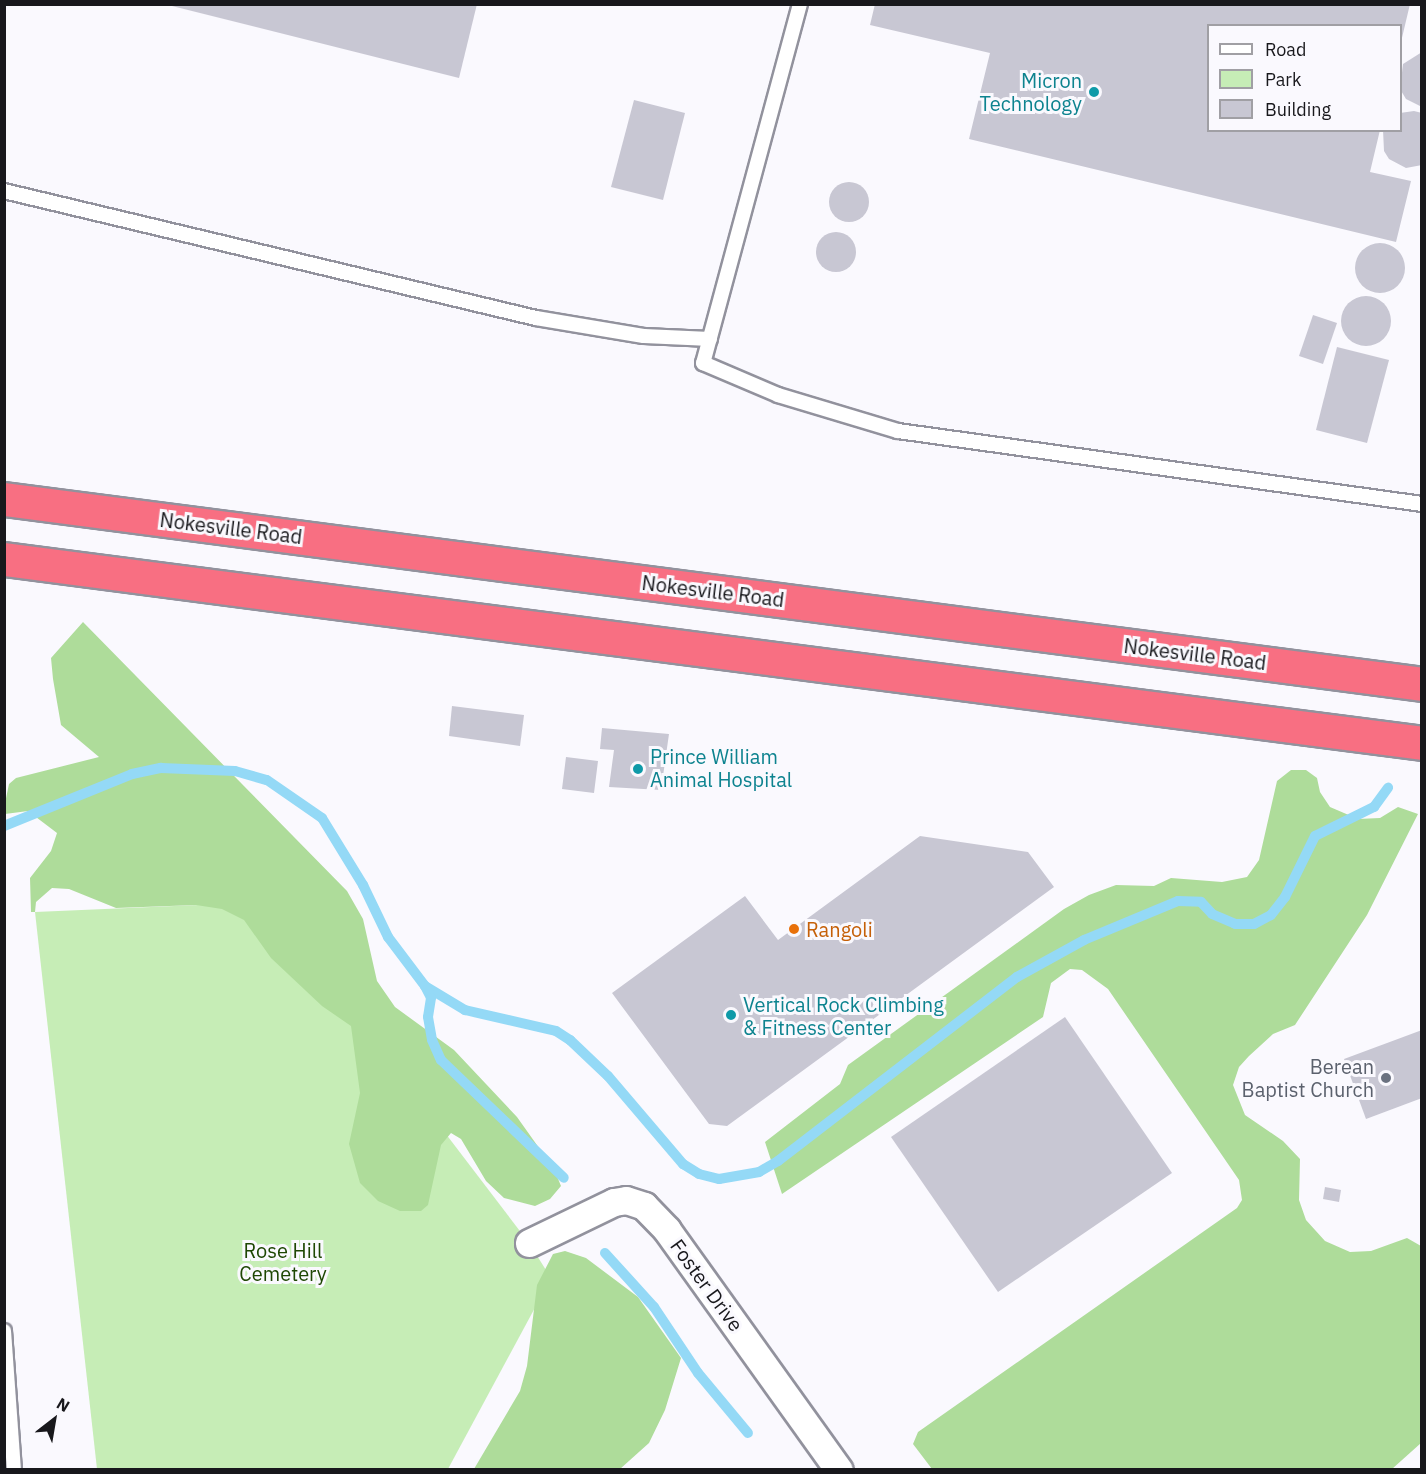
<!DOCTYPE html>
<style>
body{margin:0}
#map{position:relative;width:1426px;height:1474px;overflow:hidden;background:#faf9fe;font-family:"IBM Plex Sans",sans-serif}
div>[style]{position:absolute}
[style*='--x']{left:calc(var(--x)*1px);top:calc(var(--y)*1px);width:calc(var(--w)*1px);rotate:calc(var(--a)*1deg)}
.green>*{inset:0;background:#c6edb6}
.forest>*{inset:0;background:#aedc9a}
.stream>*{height:10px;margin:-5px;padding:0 5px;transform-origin:5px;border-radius:5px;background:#94d9f6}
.building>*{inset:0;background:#c8c7d3}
.round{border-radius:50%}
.roads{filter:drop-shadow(2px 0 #92929d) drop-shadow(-2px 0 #92929d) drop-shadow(0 2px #92929d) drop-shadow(0 -2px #92929d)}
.lane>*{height:14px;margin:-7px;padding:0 7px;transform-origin:7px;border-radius:7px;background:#fff}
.street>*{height:27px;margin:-13.5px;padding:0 13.5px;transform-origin:13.5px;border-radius:13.5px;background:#fff}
.highway>*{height:33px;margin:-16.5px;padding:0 16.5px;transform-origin:16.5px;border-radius:16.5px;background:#f86f82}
.dots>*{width:16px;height:16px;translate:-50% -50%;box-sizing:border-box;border:3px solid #faf9fe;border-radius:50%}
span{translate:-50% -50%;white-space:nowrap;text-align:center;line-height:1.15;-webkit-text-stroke:6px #faf9fe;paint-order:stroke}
.culture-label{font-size:20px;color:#0d838f}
.right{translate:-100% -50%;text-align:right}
.left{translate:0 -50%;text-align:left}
.street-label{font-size:20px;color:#18181c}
.food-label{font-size:20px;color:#c56008}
.worship-label{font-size:20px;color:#5b616d}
.park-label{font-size:20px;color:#1e4703}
.frame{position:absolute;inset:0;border:6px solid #18181c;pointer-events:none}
.legend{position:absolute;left:1207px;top:24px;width:195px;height:108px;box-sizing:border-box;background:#faf9fe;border:2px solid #a09fa4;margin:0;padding:8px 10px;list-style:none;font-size:18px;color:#18181c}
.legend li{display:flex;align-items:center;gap:12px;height:30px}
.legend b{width:30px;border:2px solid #a09fa4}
.north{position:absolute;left:24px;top:1390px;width:60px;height:60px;-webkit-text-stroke:4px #faf9fe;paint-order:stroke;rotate:31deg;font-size:16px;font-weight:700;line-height:24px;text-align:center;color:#18181c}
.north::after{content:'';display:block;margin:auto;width:21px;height:27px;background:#18181c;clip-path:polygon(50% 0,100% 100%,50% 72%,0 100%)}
</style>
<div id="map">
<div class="green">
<i style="clip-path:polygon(269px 902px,529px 1243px,551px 1278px,448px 1469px,97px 1469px,35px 912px)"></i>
</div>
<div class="forest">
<i style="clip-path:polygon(83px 622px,347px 891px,363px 919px,377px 981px,395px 1007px,454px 1050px,517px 1117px,554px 1169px,561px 1186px,550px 1199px,535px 1206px,504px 1198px,486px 1181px,461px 1139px,451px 1133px,441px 1145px,428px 1205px,421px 1211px,400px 1211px,378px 1201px,360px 1183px,349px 1144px,360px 1093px,351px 1026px,322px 1006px,271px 958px,244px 920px,222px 909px,196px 905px,116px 908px,69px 889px,52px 888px,36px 902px,35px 912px,31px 912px,30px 878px,51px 851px,57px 833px,28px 811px,5px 814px,5px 803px,9px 784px,16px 778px,99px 757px,61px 725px,53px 679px,51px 658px)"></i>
<i style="clip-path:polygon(1291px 770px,1306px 770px,1317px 778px,1320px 792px,1330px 807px,1358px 819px,1380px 818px,1398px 807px,1418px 814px,1367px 915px,1295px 1025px,1273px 1034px,1249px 1056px,1239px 1067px,1233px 1085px,1245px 1115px,1283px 1141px,1300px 1159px,1299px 1200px,1306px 1220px,1325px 1241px,1350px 1252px,1371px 1251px,1407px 1238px,1421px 1246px,1421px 1443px,1392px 1469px,932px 1469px,913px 1444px,918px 1432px,1237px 1208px,1242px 1200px,1239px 1180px,1108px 989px,1082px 970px,1070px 969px,1051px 983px,1043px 1017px,782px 1194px,765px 1142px,840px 1084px,848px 1065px,1064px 909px,1089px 895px,1116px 885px,1154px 886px,1171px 878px,1222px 882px,1247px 877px,1259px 860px,1277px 781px)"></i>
<i style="clip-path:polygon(565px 1251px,586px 1258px,638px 1297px,681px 1358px,665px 1410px,649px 1443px,620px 1469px,474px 1469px,520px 1391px,527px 1366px,537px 1285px,553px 1254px)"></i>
</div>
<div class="stream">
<i style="--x:4;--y:826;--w:138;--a:-22.1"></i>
<i style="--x:132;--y:774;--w:30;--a:-12"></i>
<i style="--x:161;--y:768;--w:74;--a:2.3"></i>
<i style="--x:235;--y:771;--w:33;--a:16"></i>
<i style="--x:267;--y:780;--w:67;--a:34.6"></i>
<i style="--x:322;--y:818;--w:79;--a:58.5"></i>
<i style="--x:363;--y:885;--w:58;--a:64.3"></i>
<i style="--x:388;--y:937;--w:61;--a:52.9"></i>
<i style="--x:425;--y:986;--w:47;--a:31"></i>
<i style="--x:465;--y:1010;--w:93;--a:13"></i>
<i style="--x:556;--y:1031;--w:17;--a:33"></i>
<i style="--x:570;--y:1040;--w:52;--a:43.5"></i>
<i style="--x:608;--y:1076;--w:116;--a:49.6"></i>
<i style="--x:683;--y:1164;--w:19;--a:32"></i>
<i style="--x:699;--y:1174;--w:21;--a:14"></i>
<i style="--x:719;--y:1179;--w:41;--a:-9.9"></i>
<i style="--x:759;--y:1172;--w:22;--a:-30"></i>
<i style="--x:778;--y:1161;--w:302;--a:-37.6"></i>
<i style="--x:1017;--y:977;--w:77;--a:-28.9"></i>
<i style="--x:1084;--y:940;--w:102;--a:-22.5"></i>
<i style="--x:1178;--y:901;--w:23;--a:2"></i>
<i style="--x:1201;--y:902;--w:16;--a:47"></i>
<i style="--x:1212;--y:914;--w:25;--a:23"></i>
<i style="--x:1235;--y:924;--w:19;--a:0"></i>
<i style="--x:1254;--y:924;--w:19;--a:-28"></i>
<i style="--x:1271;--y:915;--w:23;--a:-52"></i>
<i style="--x:1285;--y:897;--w:68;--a:-63.8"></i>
<i style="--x:1315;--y:836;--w:66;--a:-26.2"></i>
<i style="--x:1374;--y:807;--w:24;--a:-54"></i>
<i style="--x:425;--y:986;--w:13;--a:63"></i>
<i style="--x:431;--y:998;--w:19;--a:99"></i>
<i style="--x:428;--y:1017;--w:23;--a:80"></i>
<i style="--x:432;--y:1040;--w:22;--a:66"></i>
<i style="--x:441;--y:1060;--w:170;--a:43.8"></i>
<i style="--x:605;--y:1253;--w:73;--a:47.8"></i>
<i style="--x:654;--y:1307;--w:79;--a:56.3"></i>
<i style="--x:698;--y:1373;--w:78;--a:50.2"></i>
</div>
<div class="building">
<i style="clip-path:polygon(164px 4px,477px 4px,459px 78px)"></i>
<i style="clip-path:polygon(875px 4px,1410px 4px,1401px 42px,1400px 26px,1208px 26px,1208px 130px,1380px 130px,1370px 172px,1411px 181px,1396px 242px,969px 139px,990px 53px,870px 25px)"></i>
<i style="clip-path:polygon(1422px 52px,1422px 107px,1406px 99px,1400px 89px,1403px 64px)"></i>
<i style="clip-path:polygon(634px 100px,685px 113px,663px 200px,611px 187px)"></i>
<i style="clip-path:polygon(1414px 111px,1422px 113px,1422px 165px,1406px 168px,1389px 159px,1384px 151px,1383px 130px,1400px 130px,1400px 113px)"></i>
<i class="round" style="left:829px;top:182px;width:40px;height:40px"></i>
<i class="round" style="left:816px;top:232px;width:40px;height:40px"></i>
<i class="round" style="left:1355px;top:243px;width:50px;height:50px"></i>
<i class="round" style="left:1341px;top:296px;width:50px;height:50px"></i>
<i style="clip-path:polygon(1313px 315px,1337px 323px,1323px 364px,1299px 356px)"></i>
<i style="clip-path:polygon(1337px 347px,1389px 360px,1367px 443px,1316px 430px)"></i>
<i style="clip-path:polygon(452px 706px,524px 715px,520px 746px,449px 736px)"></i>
<i style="clip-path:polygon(602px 728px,669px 734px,661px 790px,609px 787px,614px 750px,600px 749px)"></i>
<i style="clip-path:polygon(566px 757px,598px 761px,594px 793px,562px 789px)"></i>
<i style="clip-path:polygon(920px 836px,1028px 852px,1054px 887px,727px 1126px,709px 1124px,612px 993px,745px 896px,778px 940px)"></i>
<i style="clip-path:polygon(1065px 1017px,1172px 1173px,998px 1292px,891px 1137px)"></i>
<i style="clip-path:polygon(1422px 1030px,1422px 1098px,1366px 1119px,1344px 1059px)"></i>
<i style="clip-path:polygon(1325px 1187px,1341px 1190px,1339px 1202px,1323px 1199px)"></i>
</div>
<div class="roads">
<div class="lane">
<i style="--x:800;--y:4;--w:372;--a:105.1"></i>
<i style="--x:703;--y:363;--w:82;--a:23.1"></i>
<i style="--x:778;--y:395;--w:125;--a:16.7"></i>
<i style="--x:898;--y:431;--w:529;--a:7.93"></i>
<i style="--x:4;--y:191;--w:547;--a:13.43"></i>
<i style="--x:536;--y:318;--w:109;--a:9.5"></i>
<i style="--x:644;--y:336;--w:66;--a:2.6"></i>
<i style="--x:4;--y:1331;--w:139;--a:85.9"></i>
</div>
<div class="street">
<i style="--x:529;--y:1243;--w:94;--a:-25.8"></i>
<i style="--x:614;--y:1202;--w:12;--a:-9"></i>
<i style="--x:626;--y:1200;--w:19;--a:18"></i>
<i style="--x:644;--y:1206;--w:33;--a:46"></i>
<i style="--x:667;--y:1230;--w:295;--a:54.4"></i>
</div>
<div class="highway">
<i style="--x:4;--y:499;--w:1430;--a:7.43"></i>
<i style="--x:4;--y:559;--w:1430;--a:7.39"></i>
</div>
</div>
<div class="dots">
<i style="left:1094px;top:92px;background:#0f9aa8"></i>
<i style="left:638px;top:769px;background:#0f9aa8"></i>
<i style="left:794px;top:929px;background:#e8710a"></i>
<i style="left:731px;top:1015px;background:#0f9aa8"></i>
<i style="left:1386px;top:1078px;background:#6b7280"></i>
</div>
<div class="culture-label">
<span class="right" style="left:1082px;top:92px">Micron<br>Technology</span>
<span class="left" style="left:650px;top:768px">Prince William<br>Animal Hospital</span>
<span class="left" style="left:743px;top:1016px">Vertical Rock Climbing<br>&amp; Fitness Center</span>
</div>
<div class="street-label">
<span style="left:231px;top:528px;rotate:7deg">Nokesville Road</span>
<span style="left:713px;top:591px;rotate:7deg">Nokesville Road</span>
<span style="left:1195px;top:654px;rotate:7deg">Nokesville Road</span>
<span style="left:707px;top:1285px;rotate:54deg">Foster Drive</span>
</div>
<div class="food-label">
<span class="left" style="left:806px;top:929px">Rangoli</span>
</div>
<div class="worship-label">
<span class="right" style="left:1374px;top:1078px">Berean<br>Baptist Church</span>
</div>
<div class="park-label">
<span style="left:283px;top:1262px">Rose Hill<br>Cemetery</span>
</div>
<div class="frame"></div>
<ul class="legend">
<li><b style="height:8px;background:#fff"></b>Road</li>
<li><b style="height:16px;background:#c6edb6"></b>Park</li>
<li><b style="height:16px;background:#c8c7d3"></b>Building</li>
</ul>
<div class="north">N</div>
</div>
